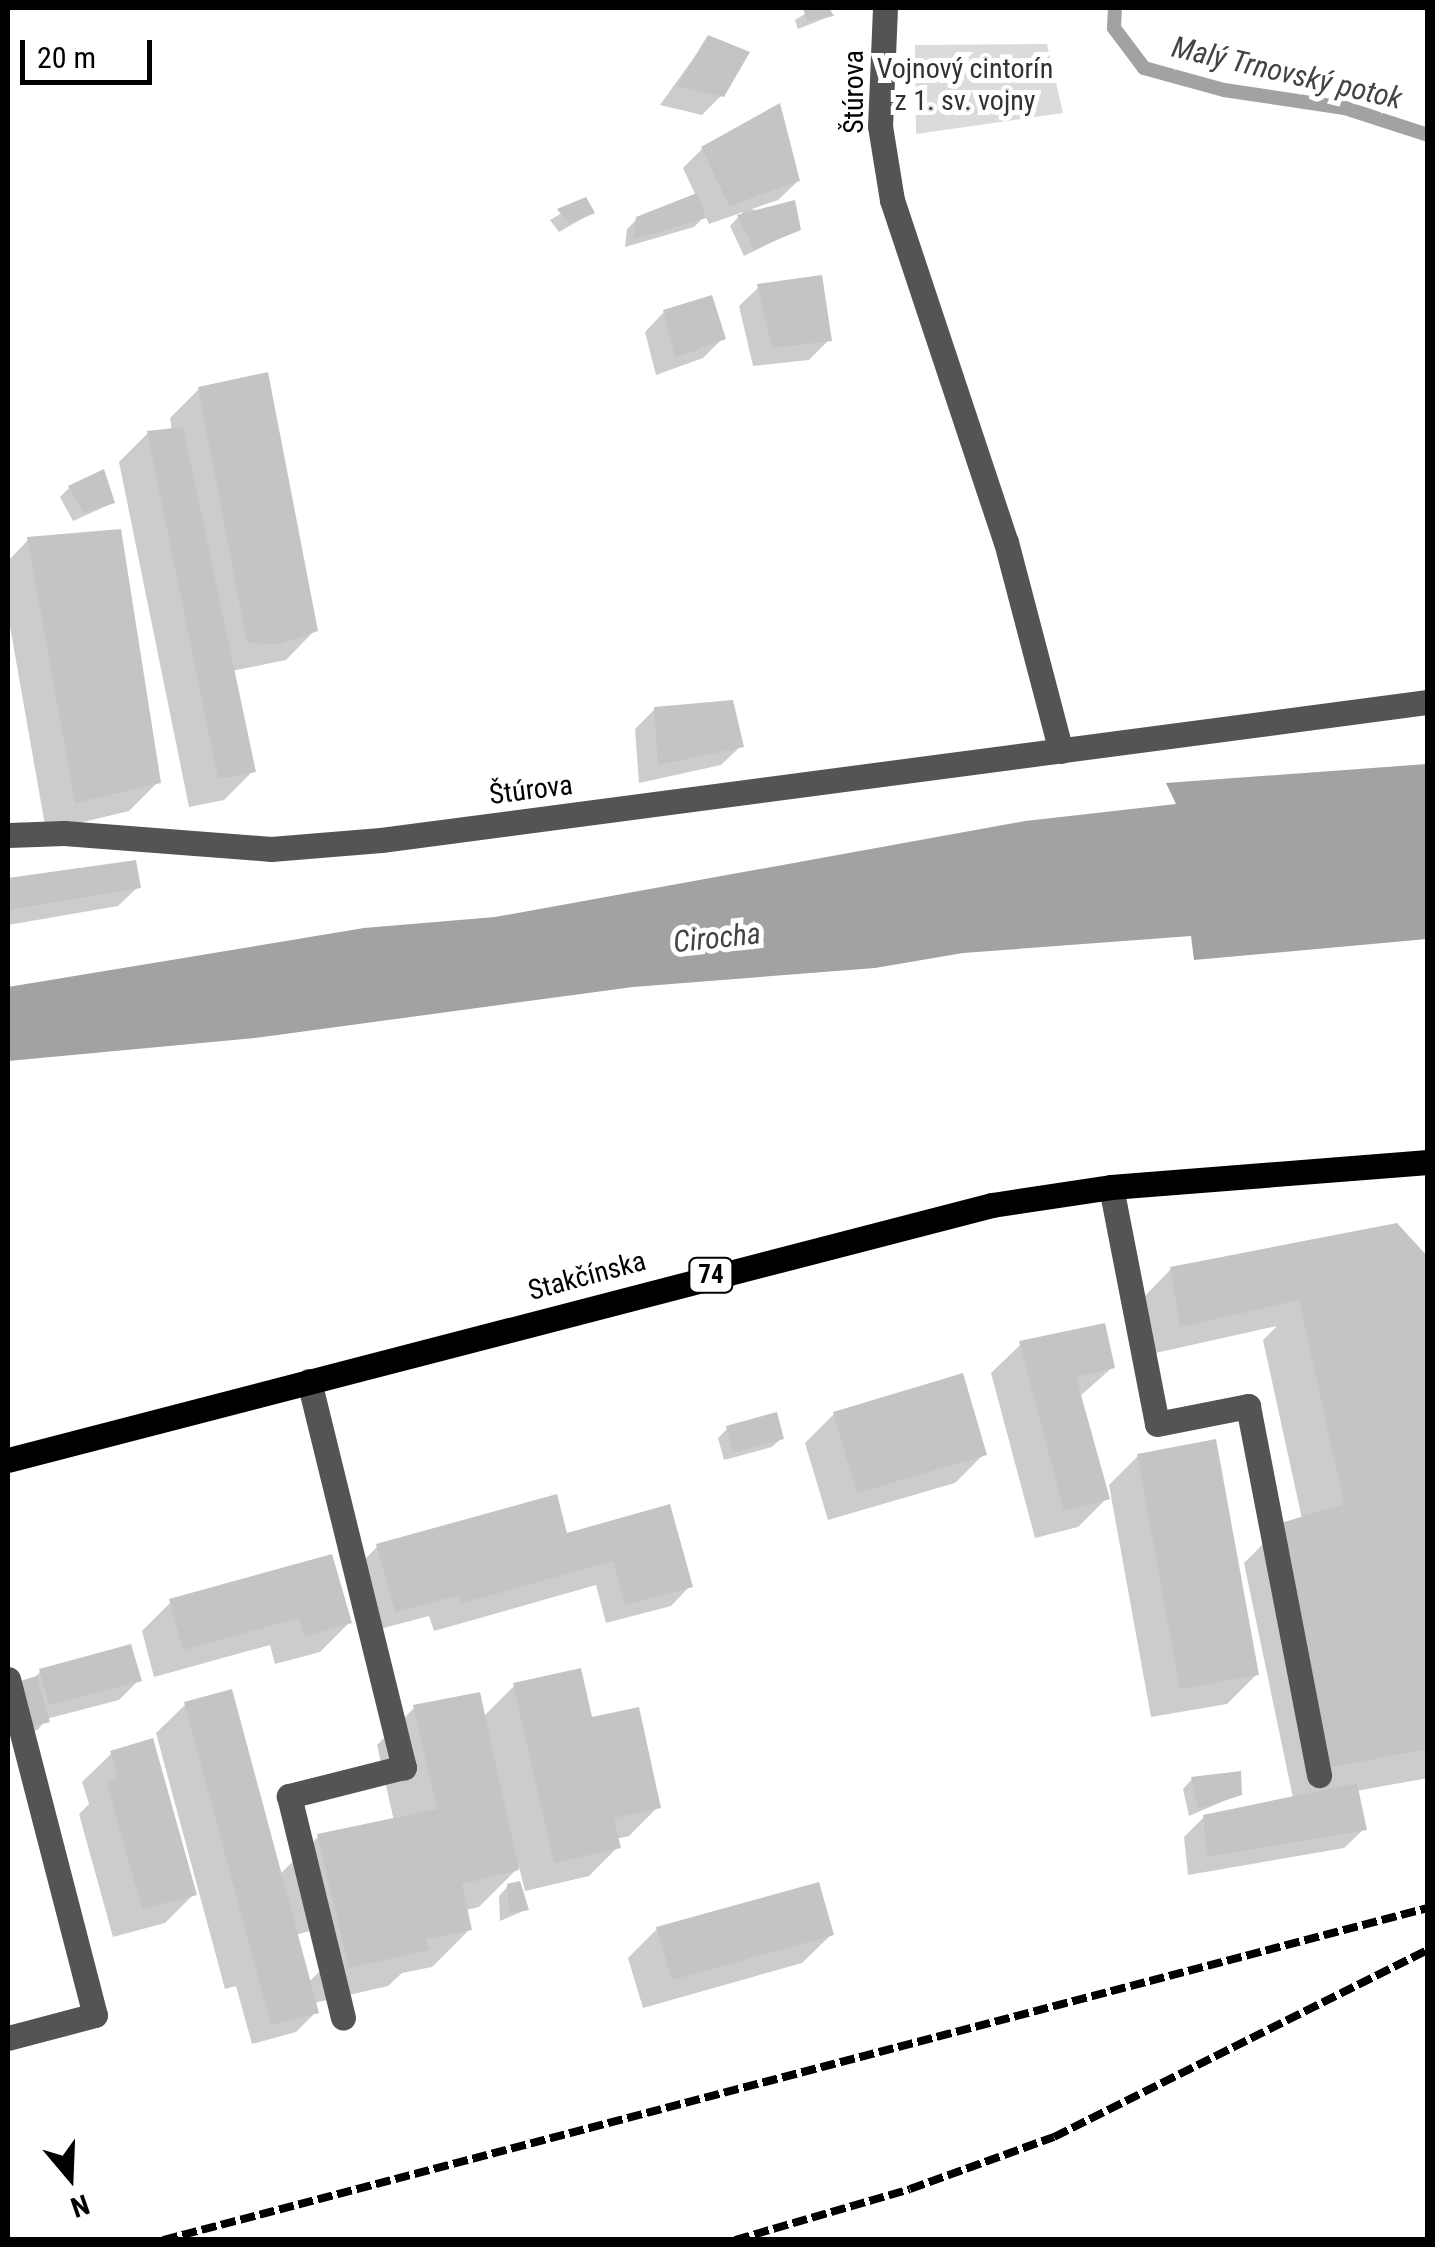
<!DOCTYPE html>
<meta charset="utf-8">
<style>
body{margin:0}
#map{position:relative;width:1435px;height:2247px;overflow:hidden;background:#fff;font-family:"Roboto Condensed",sans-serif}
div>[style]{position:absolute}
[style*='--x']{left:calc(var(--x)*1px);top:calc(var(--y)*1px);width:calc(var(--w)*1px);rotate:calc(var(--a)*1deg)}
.green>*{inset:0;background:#dbdbdb}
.water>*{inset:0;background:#a2a2a2}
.shadow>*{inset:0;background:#0003}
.stream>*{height:14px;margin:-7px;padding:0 7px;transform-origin:7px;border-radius:7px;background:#a2a2a2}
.building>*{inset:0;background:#c4c4c4}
.minor>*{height:25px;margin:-12.5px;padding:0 12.5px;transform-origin:12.5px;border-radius:12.5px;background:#545454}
.major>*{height:25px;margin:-12.5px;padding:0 12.5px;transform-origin:12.5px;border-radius:12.5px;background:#000}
.rail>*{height:8px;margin-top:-4px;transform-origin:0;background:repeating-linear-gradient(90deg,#000 0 15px,transparent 0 20px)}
span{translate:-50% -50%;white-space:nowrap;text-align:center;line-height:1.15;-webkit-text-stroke:10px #fff;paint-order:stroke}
.shield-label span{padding:2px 8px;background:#fff;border:2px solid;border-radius:8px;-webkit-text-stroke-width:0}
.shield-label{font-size:25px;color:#000;font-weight:700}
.park-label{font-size:28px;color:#323232}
.street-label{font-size:28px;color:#000}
.water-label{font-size:30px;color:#434343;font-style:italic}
.frame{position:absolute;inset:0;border:10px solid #000;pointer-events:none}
.north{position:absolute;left:20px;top:2127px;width:100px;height:100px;-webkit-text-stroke:8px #fff;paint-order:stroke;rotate:161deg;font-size:28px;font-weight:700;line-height:40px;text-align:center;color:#000}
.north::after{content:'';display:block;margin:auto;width:35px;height:45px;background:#000;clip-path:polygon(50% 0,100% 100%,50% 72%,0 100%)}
.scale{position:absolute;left:20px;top:40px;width:132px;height:45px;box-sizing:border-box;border:5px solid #000;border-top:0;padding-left:12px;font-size:30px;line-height:35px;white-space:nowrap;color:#000;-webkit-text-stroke:8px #fff;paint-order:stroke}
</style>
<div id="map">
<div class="green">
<i style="clip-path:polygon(1047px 44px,1063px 113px,916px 134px,915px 45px)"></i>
</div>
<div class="water">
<i style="clip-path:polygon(1427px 764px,1427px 939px,1194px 960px,1191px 936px,963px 953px,875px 968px,633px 987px,255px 1038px,8px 1061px,8px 987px,364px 928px,495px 917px,1025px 821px,1176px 804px,1166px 783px)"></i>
</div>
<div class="shadow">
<i style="clip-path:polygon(815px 8px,831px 16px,798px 29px,795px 20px)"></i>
<i style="clip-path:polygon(708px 38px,722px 95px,702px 115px,660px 105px)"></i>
<i style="clip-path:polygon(702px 149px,798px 181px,778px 200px,752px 209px,799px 229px,744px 256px,730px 226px,743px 212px,709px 224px,705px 216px,694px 227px,625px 247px,627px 229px,637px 219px,696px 196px,683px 168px)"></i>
<i style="clip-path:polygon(584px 200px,592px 213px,559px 232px,550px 220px)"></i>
<i style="clip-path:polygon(759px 287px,829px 340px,809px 360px,753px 366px,739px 306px)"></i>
<i style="clip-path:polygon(664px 312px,723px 338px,703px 358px,656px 375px,645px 332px)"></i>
<i style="clip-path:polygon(199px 389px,315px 630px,286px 660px,232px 671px,253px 771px,224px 800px,189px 807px,119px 462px,148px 433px,172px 431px,170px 418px)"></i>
<i style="clip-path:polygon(69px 488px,113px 503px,73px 521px,60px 497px)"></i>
<i style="clip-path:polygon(28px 540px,158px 782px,129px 811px,46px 831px,8px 615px,8px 561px)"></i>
<i style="clip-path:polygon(655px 709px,741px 746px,721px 765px,639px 783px,635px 729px)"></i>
<i style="clip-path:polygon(134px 863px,138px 887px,118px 906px,8px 925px,8px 880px)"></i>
<i style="clip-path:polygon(1428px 1260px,1428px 1778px,1356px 1791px,1364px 1829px,1344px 1848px,1188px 1875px,1184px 1837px,1204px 1817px,1293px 1798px,1244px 1563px,1282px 1525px,1302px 1519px,1263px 1340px,1277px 1326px,1151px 1354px,1142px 1299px,1171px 1269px)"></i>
<i style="clip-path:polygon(1021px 1344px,1113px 1367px,1079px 1397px,1107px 1498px,1078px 1527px,1035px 1538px,991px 1373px)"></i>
<i style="clip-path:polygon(834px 1414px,984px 1454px,955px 1483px,828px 1520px,805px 1443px)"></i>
<i style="clip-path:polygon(727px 1429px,782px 1438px,772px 1447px,724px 1460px,718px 1438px)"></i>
<i style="clip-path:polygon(1138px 1456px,1257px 1674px,1227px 1704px,1151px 1717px,1109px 1485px)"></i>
<i style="clip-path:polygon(566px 1536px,690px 1586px,671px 1606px,606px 1623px,596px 1585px,434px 1631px,429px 1616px,376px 1630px,358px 1566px,378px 1546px)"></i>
<i style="clip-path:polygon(171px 1602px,349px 1623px,320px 1652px,275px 1664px,270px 1645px,154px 1677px,142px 1631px)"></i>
<i style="clip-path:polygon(41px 1671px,139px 1680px,119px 1700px,46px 1719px,38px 1730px,20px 1734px,32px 1680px)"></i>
<i style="clip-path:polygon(evenodd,514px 1686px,590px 1720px,658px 1807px,629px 1836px,616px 1839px,618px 1847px,589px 1876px,525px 1891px,519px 1867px,479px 1907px,466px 1910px,470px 1929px,432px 1967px,402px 1973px,388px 1986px,314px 2003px,316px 2012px,296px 2032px,252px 2044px,236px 1986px,225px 1989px,156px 1733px,186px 1704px,279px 1875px,319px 1836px,394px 1821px,377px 1745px,415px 1707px,483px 1717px,514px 1686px,317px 1929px,325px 1966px,308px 1983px,295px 1935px,317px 1929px)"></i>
<i style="clip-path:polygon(112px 1753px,194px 1894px,165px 1923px,113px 1937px,79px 1814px,89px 1804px,82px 1782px)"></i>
<i style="clip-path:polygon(1192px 1779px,1240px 1794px,1189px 1816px,1183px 1789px)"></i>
<i style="clip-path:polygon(508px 1886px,526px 1910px,500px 1921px,499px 1896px)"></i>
<i style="clip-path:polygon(657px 1929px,832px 1934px,802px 1963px,643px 2008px,628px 1958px)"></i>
</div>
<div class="stream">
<i style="--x:1115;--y:8;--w:20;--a:93"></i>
<i style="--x:1114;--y:28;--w:50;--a:53.1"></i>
<i style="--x:1144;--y:68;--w:83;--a:15.4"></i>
<i style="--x:1224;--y:90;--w:122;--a:8.5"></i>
<i style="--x:1345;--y:108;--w:87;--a:18"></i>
</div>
<div class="building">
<i style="clip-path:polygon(803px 8px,829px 8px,834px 16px,807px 21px)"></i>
<i style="clip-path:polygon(708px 35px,750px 52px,724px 97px,677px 86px)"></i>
<i style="clip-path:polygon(780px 103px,800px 181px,729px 206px,701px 147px)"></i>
<i style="clip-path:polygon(697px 193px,706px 218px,633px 240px,636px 217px)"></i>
<i style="clip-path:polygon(586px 197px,595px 213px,569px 224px,557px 209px)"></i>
<i style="clip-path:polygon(795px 200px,801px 230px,754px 249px,737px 215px)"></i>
<i style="clip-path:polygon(822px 275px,832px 341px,772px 348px,757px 284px)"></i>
<i style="clip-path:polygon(712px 295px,726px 339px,675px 358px,663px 310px)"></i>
<i style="clip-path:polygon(268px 372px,318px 631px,279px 644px,247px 643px,198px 387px)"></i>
<i style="clip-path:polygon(183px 427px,256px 772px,218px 779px,147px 431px)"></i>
<i style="clip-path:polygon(104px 469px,115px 503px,83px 513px,68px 486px)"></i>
<i style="clip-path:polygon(121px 529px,161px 783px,75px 803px,27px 537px)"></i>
<i style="clip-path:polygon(733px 700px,744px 747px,658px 765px,654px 707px)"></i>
<i style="clip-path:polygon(136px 860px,141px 888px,8px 910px,8px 878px)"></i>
<i style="clip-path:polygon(1397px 1223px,1428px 1257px,1428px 1749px,1331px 1767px,1281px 1523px,1344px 1504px,1299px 1300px,1180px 1327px,1170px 1267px)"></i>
<i style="clip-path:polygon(1105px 1323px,1115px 1368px,1076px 1377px,1110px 1499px,1064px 1511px,1019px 1341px)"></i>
<i style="clip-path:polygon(963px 1373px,987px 1455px,857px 1493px,833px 1412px)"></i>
<i style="clip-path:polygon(777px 1412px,784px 1439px,733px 1453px,726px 1426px)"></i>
<i style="clip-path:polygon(1216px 1439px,1259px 1675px,1180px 1689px,1137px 1454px)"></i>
<i style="clip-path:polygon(557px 1494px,567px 1533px,670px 1504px,693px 1587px,625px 1605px,613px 1561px,462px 1603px,460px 1595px,395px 1612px,376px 1544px)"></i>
<i style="clip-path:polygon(332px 1554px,352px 1623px,304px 1637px,299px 1618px,183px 1650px,169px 1599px)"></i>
<i style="clip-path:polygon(131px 1644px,142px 1681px,49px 1705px,39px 1669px)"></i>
<i style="clip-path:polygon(581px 1668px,592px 1717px,639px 1707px,661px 1808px,614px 1818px,621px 1848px,554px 1863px,513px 1683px)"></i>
<i style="clip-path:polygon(37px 1676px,50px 1722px,29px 1727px,17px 1682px)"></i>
<i style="clip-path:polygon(232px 1689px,319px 2013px,271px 2025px,184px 1702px)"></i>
<i style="clip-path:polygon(480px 1692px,519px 1870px,462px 1884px,472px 1930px,426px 1939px,429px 1950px,349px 1968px,317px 1834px,437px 1809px,413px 1705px)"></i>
<i style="clip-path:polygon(153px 1738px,197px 1895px,142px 1909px,107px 1783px,118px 1778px,110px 1751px)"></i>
<i style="clip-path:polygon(1241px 1771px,1242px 1795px,1198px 1809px,1191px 1777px)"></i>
<i style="clip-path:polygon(1357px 1783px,1367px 1830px,1207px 1857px,1203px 1815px)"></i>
<i style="clip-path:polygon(520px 1881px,529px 1910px,509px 1913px,507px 1884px)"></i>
<i style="clip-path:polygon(819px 1882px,834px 1935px,672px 1980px,656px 1927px)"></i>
</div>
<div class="minor">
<i style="--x:885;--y:8;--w:118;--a:92.4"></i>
<i style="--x:880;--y:126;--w:75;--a:80.8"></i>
<i style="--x:892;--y:200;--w:360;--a:71.6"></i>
<i style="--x:1006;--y:542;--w:216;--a:75.3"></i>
<i style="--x:8;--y:835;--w:56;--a:-2"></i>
<i style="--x:64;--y:833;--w:208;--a:4.4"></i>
<i style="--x:271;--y:849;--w:110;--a:-4.7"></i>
<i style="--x:381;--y:840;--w:1056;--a:-7.51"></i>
<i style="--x:1111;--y:1187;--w:241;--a:79"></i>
<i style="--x:1157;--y:1424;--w:93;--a:-11.2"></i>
<i style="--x:1248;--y:1406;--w:376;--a:79.1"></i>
<i style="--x:309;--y:1381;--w:398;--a:76.2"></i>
<i style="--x:404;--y:1767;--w:119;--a:165.8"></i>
<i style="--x:289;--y:1796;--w:228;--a:76.3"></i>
<i style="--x:8;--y:1679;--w:347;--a:75.5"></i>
<i style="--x:95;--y:2015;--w:90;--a:165.2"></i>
</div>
<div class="major">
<i style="--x:8;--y:1460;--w:1017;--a:-14.53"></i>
<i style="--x:992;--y:1205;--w:120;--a:-8.6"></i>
<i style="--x:1111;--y:1187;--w:318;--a:-4.5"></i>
</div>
<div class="rail">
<i style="--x:163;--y:2240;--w:1308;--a:-14.71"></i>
<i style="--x:735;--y:2240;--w:182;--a:-16.2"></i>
<i style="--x:910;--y:2189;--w:153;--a:-19.9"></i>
<i style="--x:1054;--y:2137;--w:418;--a:-26.6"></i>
</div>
<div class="shield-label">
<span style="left:711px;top:1275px">74</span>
</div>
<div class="park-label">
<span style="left:965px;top:85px">Vojnový cintorín<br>z 1. sv. vojny</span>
</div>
<div class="street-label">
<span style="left:854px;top:92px;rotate:-90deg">Štúrova</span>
<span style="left:531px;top:790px;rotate:-7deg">Štúrova</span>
<span style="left:587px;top:1276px;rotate:-15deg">Stakčínska</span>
</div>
<div class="water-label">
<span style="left:1287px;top:73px;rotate:13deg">Malý Trnovský potok</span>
<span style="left:717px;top:938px;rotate:-6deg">Cirocha</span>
</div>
<div class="frame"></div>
<div class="north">N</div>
<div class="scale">20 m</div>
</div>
